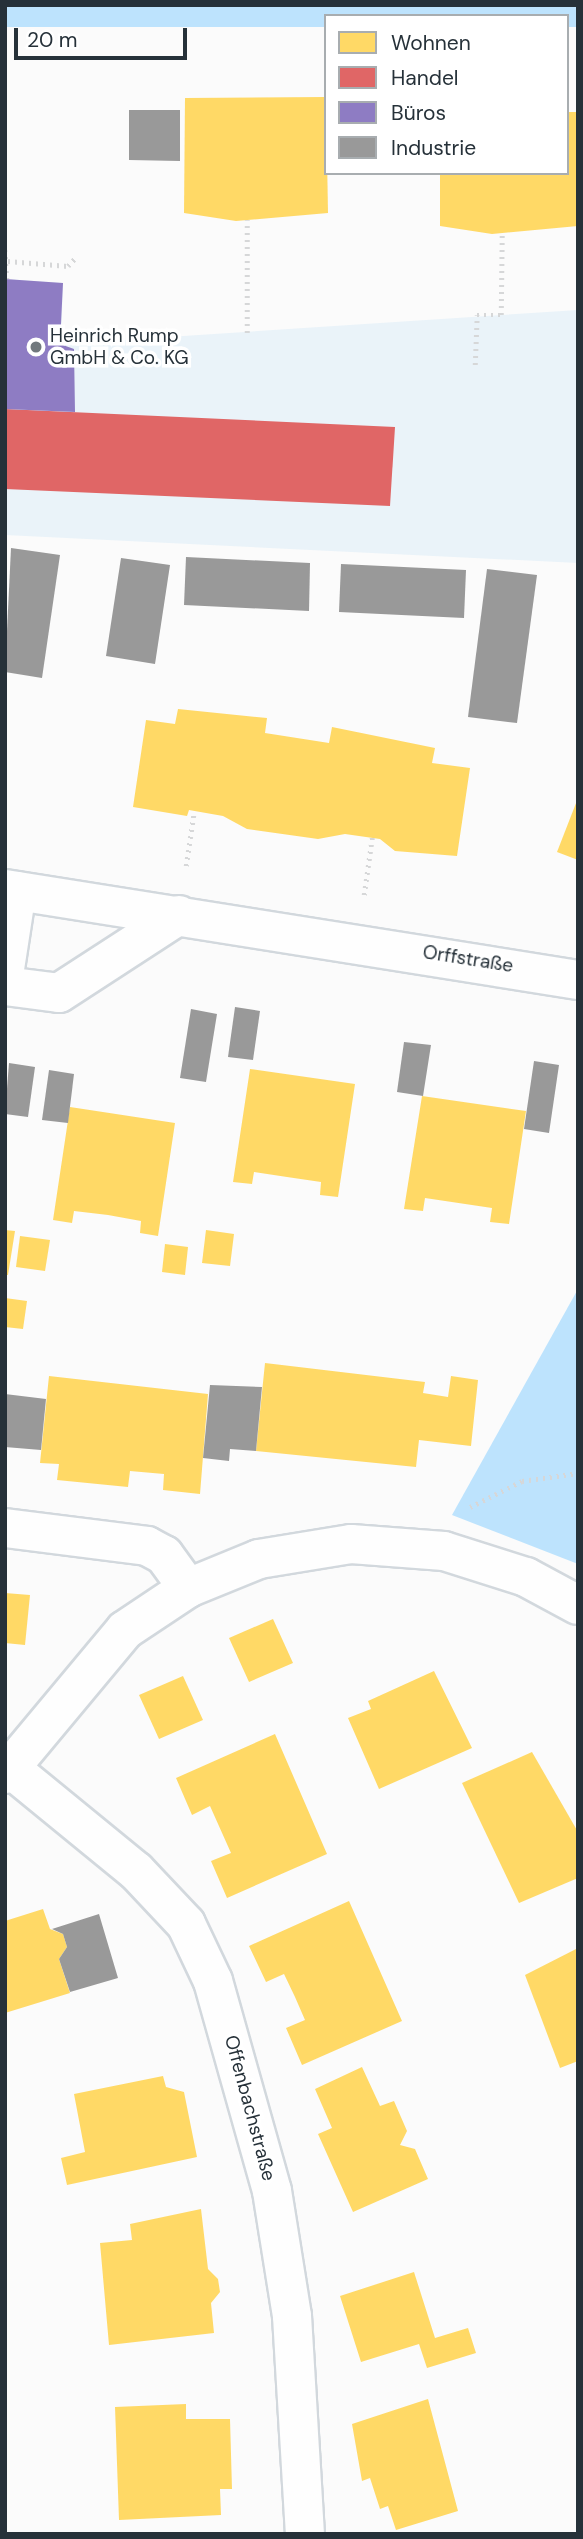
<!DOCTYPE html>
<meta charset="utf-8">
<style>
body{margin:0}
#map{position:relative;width:583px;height:2539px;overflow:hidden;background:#fbfbfb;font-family:"DM Sans",sans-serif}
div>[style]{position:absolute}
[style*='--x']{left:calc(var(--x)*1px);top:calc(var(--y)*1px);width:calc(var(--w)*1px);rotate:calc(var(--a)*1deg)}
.built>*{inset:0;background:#eaf3f9}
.green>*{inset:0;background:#bde3fd}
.homes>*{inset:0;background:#ffd966}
.shops>*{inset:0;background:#e06666}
.offices>*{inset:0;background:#8e7cc3}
.industry>*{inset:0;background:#999}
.path>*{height:4.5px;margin-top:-2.25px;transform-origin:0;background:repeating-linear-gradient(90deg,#d6d7d8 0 2px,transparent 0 7px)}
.roads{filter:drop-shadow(2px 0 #d2d8dd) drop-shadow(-2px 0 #d2d8dd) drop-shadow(0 2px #d2d8dd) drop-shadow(0 -2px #d2d8dd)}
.street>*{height:38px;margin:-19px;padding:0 19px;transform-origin:19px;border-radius:19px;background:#fefefe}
.dots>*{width:19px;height:19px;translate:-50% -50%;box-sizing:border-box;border:4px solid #fff;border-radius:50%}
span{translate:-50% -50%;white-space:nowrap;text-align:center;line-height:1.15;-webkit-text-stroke:7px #fff;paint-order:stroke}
.poi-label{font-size:19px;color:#263139}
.left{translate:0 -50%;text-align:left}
.street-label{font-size:19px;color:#263139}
.frame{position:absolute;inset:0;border:7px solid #263139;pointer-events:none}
.legend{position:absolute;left:324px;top:14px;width:245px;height:161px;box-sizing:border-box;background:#fff;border:2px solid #a8adb0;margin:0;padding:9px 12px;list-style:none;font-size:21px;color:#263139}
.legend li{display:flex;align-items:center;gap:14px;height:35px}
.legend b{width:35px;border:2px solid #a8adb0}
.scale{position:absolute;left:14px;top:28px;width:173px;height:32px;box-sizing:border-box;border:4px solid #263139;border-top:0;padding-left:9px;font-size:21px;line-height:24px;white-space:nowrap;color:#263139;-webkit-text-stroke:5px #fff;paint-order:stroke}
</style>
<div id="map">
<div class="built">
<i style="clip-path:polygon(5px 279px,63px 283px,61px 344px,578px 310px,578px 563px,5px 535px)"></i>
</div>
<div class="green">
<i style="clip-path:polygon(5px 5px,578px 5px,578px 27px,567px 27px,567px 16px,326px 16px,326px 27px,5px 27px)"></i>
<i style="clip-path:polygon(578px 1289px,578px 1564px,452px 1515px)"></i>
</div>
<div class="homes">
<i style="clip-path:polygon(326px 97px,328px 213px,236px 221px,184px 213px,185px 98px)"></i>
<i style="clip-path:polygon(567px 112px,578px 112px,578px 226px,492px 234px,440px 226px,440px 173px,567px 173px)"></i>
<i style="clip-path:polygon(178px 709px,267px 718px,265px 733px,329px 743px,332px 727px,435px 748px,432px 763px,470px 768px,457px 856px,395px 851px,380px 839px,345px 834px,318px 839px,247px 829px,223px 816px,189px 810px,187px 816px,133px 807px,146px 720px,175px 724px)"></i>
<i style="clip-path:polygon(578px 798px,578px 860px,557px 852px)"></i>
<i style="clip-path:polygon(250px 1069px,355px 1084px,338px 1197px,320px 1195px,321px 1182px,287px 1177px,254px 1172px,252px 1184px,233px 1182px)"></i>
<i style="clip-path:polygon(422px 1096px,526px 1111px,509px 1224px,490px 1222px,492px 1208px,425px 1198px,423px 1211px,404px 1209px)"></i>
<i style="clip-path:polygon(70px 1107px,175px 1123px,158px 1236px,140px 1233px,141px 1221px,108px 1215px,74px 1211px,72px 1223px,53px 1220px)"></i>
<i style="clip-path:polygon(5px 1230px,15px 1231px,8px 1275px,5px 1275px)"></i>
<i style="clip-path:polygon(206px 1230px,234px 1234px,230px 1266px,202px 1263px)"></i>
<i style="clip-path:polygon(20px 1236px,50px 1240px,45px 1271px,16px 1267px)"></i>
<i style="clip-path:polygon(165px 1244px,188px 1247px,185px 1275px,162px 1272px)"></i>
<i style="clip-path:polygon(5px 1298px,27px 1301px,23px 1329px,5px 1327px)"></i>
<i style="clip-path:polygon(265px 1363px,425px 1382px,423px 1393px,448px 1397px,451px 1376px,478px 1380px,471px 1446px,419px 1440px,416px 1467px,256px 1451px)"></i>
<i style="clip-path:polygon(49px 1376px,208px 1394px,200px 1494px,163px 1490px,164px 1474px,130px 1471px,128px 1487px,57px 1480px,59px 1464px,40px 1463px)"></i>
<i style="clip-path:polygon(5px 1593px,30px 1595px,25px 1645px,5px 1643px)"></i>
<i style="clip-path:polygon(273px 1619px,293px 1663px,249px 1682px,229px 1638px)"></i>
<i style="clip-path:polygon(434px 1671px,472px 1748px,379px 1789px,348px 1718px,371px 1709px,368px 1701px)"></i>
<i style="clip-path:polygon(183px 1676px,203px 1720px,159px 1739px,139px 1695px)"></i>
<i style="clip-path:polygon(275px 1734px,327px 1854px,227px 1898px,211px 1861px,231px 1853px,210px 1806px,192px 1815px,176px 1778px)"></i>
<i style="clip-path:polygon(532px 1752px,578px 1832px,578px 1878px,519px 1903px,462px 1783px)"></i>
<i style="clip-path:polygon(349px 1901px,402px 2021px,302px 2065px,286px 2028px,305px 2020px,295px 1997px,284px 1974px,266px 1982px,249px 1946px)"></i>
<i style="clip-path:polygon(43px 1909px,50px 1929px,63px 1934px,67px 1947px,59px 1959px,70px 1993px,5px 2013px,5px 1921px)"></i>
<i style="clip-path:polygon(578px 1948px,578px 2061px,560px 2068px,525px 1975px)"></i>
<i style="clip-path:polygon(362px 2067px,380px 2106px,394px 2101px,407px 2131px,400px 2145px,415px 2149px,428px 2179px,353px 2212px,318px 2134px,332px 2128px,315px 2089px)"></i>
<i style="clip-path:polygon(163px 2076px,166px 2087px,184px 2092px,197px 2157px,67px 2185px,61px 2158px,85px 2152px,74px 2094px)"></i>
<i style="clip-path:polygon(201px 2209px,208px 2269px,218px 2279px,220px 2292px,211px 2303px,214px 2333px,109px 2345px,100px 2243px,132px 2240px,130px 2224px)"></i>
<i style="clip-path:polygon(414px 2272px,435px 2338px,468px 2328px,476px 2353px,427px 2368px,419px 2344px,361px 2362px,340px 2296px)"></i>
<i style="clip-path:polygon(428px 2399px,458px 2511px,396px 2530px,388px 2506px,380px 2509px,370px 2478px,362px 2481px,352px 2424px)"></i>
<i style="clip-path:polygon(186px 2404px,186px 2419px,230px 2419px,232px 2489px,220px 2489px,221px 2515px,119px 2520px,115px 2407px)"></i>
</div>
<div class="shops">
<i style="clip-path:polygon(5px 409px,395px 427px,390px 506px,5px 489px)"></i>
</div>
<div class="offices">
<i style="clip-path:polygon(5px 279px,63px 283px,60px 344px,74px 349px,75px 412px,5px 409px)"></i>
</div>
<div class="industry">
<i style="clip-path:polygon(129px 110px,180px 110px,180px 161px,129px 160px)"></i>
<i style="clip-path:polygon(11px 548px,60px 555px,42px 678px,5px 672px)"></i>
<i style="clip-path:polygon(186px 557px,310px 563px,309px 611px,184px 605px)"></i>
<i style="clip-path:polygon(121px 558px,170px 565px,155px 664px,106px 656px)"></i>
<i style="clip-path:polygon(341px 564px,466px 570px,464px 618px,339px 612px)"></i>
<i style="clip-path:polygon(487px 569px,537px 575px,517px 723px,468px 717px)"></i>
<i style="clip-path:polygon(235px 1007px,260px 1011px,253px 1060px,228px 1057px)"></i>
<i style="clip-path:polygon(191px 1009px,217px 1014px,206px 1082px,180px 1078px)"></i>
<i style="clip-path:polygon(404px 1042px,431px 1045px,423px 1096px,397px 1092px)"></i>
<i style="clip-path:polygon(534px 1061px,559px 1065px,549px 1133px,524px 1129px)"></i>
<i style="clip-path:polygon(9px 1063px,35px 1067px,28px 1117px,5px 1114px)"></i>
<i style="clip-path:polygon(49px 1070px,74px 1074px,68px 1123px,42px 1120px)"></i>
<i style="clip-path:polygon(210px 1385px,262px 1387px,256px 1451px,230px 1449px,229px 1461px,203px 1458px)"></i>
<i style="clip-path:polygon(5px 1394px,46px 1399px,41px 1450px,5px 1447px)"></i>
<i style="clip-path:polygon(99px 1914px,118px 1978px,70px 1992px,59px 1959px,67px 1947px,63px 1934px,52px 1929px)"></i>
</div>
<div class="path">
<i style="--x:5;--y:250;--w:29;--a:86"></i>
<i style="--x:8;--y:261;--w:60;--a:4.8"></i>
<i style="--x:68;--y:266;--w:13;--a:-48"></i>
<i style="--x:247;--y:333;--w:113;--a:-90"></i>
<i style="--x:475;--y:365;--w:50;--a:-87.7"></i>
<i style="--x:477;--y:315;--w:24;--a:0"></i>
<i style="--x:501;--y:315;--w:81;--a:-89.3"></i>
<i style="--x:186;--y:866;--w:55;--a:-81.6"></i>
<i style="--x:364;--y:895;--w:58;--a:-82"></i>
<i style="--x:470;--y:1507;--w:58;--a:-26.6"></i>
<i style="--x:522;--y:1481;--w:57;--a:-8.1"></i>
</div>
<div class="roads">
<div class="street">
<i style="--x:5;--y:889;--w:580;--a:9.02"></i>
<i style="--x:5;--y:969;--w:79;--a:-81.3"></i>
<i style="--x:5;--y:986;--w:54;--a:7.4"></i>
<i style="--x:59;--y:993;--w:143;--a:-33"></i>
<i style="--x:5;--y:1528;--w:143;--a:7.2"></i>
<i style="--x:147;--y:1546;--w:19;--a:28"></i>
<i style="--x:164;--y:1555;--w:41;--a:54"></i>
<i style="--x:10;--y:1768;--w:163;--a:39.3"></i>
<i style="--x:136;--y:1871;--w:73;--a:46.7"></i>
<i style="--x:186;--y:1924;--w:63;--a:64.7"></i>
<i style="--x:213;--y:1981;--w:218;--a:74.3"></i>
<i style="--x:272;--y:2191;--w:127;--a:80.9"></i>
<i style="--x:292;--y:2316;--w:218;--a:86.6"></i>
<i style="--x:5;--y:1774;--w:187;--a:-50.2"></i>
<i style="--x:125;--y:1630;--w:76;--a:-33.7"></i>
<i style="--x:188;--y:1588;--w:77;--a:-22.2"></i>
<i style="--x:259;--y:1559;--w:93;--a:-9.3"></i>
<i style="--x:351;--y:1544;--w:93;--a:4.3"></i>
<i style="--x:444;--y:1551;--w:86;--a:17.6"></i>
<i style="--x:526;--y:1577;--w:59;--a:28.3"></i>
</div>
</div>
<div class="dots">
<i style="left:36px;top:347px;background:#71787d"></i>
</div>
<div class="poi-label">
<span class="left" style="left:50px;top:347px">Heinrich Rump<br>GmbH &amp; Co. KG</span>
</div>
<div class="street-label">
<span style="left:468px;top:959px;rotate:9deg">Orffstraße</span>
<span style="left:250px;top:2108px;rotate:75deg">Offenbachstraße</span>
</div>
<div class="frame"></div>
<ul class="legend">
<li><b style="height:19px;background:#ffd966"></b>Wohnen</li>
<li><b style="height:19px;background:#e06666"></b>Handel</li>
<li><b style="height:19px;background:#8e7cc3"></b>Büros</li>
<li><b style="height:19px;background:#999"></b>Industrie</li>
</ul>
<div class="scale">20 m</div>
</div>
